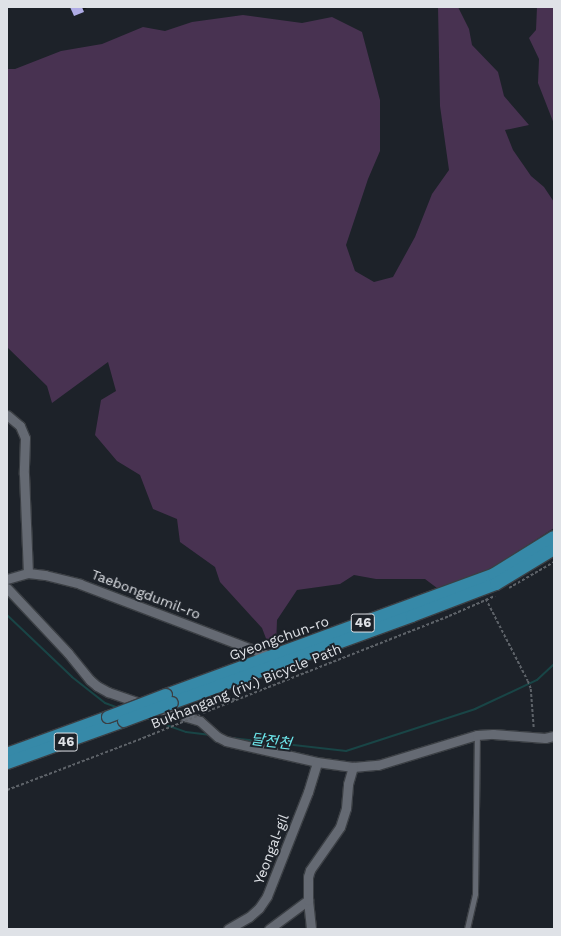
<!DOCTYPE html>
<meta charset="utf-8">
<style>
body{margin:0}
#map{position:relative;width:561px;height:936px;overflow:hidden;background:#1d2229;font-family:"Work Sans","Noto Sans KR",sans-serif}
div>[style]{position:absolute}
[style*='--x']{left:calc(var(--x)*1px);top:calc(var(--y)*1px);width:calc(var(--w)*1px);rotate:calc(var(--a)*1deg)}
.green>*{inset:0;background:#483251}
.shadow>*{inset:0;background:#0007}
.stream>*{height:2px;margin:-1px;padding:0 1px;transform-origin:1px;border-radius:1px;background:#194546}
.building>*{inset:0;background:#aface5}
.path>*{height:1.5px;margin-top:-0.75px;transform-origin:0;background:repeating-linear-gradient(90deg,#5d6268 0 3px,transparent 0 5px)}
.roads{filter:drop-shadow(1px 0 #3b3f44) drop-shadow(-1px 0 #3b3f44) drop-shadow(0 1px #3b3f44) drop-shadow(0 -1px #3b3f44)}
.service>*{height:4.5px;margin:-2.25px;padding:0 2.25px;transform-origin:2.25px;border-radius:2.25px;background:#656a73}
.minor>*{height:9px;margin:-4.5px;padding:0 4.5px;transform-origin:4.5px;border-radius:4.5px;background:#656a73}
.primary>*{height:12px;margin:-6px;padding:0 6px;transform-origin:6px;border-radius:6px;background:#3689a8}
.path-bridge>*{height:1.5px;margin-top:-0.75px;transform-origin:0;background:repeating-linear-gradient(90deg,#5d6268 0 3px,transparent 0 5px)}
.bridges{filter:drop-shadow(1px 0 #3b3f44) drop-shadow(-1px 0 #3b3f44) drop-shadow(0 1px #3b3f44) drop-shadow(0 -1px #3b3f44)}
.primary-bridge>*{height:12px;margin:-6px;padding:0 6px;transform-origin:6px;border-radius:6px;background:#3689a8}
span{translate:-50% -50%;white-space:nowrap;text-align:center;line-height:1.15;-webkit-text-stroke:4px #1d2229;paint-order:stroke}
.shield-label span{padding:1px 3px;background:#1d2229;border:1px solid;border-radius:3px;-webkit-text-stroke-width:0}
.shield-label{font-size:13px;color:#dfe2e7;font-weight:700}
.street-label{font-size:14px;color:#dfe2e7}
.water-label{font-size:15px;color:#6de8ed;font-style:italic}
.frame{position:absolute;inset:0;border:8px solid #dfe2e7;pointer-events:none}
</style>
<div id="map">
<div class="green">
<i style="clip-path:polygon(438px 7px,458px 7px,469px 29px,472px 45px,498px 72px,504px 96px,529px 125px,505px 130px,513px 150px,531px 176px,544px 187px,554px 202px,554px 528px,483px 574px,437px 588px,425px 579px,376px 579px,354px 575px,340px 584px,297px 590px,277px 620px,276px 646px,267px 641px,262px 628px,220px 582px,215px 567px,180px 542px,177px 519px,153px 509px,140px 475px,117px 461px,95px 435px,101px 400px,116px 391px,108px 362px,52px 403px,47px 386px,7px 347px,7px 69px,15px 69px,61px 51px,102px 44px,143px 27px,165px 31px,192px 22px,243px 15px,302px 23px,332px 17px,362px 32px,380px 100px,380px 151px,368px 179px,346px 245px,355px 271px,374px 282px,393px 277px,415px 237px,432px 194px,449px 170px,440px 106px)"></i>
<i style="clip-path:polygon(537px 7px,554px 7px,554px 124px,538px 83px,539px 59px,529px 38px,536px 30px)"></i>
</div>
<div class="shadow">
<i style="clip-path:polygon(71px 7px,87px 7px,87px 8px,74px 15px)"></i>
</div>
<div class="stream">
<i style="--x:7;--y:615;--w:90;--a:43.6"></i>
<i style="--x:72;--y:677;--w:42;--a:38.2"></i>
<i style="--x:105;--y:703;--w:15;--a:20"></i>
<i style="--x:146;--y:718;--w:42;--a:19.3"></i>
<i style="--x:186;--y:732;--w:25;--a:7"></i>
<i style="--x:231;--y:738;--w:116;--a:6.4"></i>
<i style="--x:346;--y:751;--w:136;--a:-18"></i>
<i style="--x:475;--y:709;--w:68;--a:-25.1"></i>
<i style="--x:537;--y:680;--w:23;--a:-43"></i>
</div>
<div class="building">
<i style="clip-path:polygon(70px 7px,82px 7px,84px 12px,74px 16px)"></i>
</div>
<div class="path">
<i style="--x:509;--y:588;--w:52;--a:-30"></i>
<i style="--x:486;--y:599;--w:92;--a:62.9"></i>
<i style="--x:528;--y:681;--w:9;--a:69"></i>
<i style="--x:531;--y:689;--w:40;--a:85.7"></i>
<i style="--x:223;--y:695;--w:14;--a:21"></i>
<i style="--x:203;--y:713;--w:264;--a:-21.5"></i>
<i style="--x:449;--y:616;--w:50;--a:-23.5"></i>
<i style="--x:7;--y:790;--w:146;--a:-20.9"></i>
</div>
<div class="roads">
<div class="service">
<i style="--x:467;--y:929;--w:36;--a:-77"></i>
<i style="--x:475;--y:894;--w:159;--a:-89.3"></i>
</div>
<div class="minor">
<i style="--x:7;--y:415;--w:17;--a:40"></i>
<i style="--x:20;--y:426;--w:13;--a:67"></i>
<i style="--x:25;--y:438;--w:36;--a:92"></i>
<i style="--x:24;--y:474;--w:99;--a:87.7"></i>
<i style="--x:7;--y:579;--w:22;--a:-16"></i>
<i style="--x:28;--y:573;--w:17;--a:7"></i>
<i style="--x:45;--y:575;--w:36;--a:14"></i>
<i style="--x:80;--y:584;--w:205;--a:20.8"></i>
<i style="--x:7;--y:588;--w:89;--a:46.8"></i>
<i style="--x:68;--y:653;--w:35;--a:51"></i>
<i style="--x:90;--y:680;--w:9;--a:41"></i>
<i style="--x:97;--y:686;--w:13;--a:29"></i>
<i style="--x:108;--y:692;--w:39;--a:19"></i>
<i style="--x:157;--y:708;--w:45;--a:16.8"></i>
<i style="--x:200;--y:721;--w:24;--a:42"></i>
<i style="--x:218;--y:737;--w:9;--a:27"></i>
<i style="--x:226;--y:741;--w:93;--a:13"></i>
<i style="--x:317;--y:762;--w:36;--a:8"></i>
<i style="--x:353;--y:767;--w:25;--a:-5"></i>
<i style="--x:378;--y:765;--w:103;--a:-16.9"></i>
<i style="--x:477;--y:735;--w:16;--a:-4"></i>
<i style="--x:493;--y:734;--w:52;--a:4.4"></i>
<i style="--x:545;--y:738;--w:9;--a:-13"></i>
<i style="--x:308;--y:900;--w:29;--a:84"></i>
<i style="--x:228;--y:929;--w:24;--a:-30"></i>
<i style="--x:249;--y:917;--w:13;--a:-42"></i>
<i style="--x:259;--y:908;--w:14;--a:-56"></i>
<i style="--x:267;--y:896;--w:112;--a:-68.5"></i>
<i style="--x:308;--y:792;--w:31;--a:-73"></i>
<i style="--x:269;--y:929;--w:49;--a:-36.6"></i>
<i style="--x:308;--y:900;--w:23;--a:-90"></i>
<i style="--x:308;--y:877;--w:7;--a:-74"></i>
<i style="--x:310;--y:870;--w:52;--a:-55.1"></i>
<i style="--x:340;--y:827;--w:20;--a:-72"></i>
<i style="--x:346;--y:808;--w:24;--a:-85"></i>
<i style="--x:348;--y:784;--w:18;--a:-74"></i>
</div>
<div class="primary">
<i style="--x:166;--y:695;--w:350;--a:-20.2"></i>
<i style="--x:494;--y:574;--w:70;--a:-31.7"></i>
<i style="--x:172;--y:703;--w:255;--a:-19.9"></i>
<i style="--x:412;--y:616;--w:90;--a:-20.9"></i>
<i style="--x:496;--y:584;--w:68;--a:-31.1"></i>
<i style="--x:7;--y:754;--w:108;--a:-20.1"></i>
<i style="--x:7;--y:763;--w:124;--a:-19.7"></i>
</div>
</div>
<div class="path-bridge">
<i style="--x:143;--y:738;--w:61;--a:-22"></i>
</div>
<div class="bridges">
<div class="primary-bridge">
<i style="--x:108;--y:717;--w:62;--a:-20.8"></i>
<i style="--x:124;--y:721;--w:51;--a:-20.6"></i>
</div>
</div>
<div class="shield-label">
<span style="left:363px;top:623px">46</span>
<span style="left:66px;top:742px">46</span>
</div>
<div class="street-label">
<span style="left:146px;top:594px;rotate:21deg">Taebongdumil-ro</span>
<span style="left:279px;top:638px;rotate:-20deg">Gyeongchun-ro</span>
<span style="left:246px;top:686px;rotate:-22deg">Bukhangang (riv.) Bicycle Path</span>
<span style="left:271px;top:849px;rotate:-69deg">Yeongal-gil</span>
</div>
<div class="water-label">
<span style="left:271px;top:742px;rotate:7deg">달전천</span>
</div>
<div class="frame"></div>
</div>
